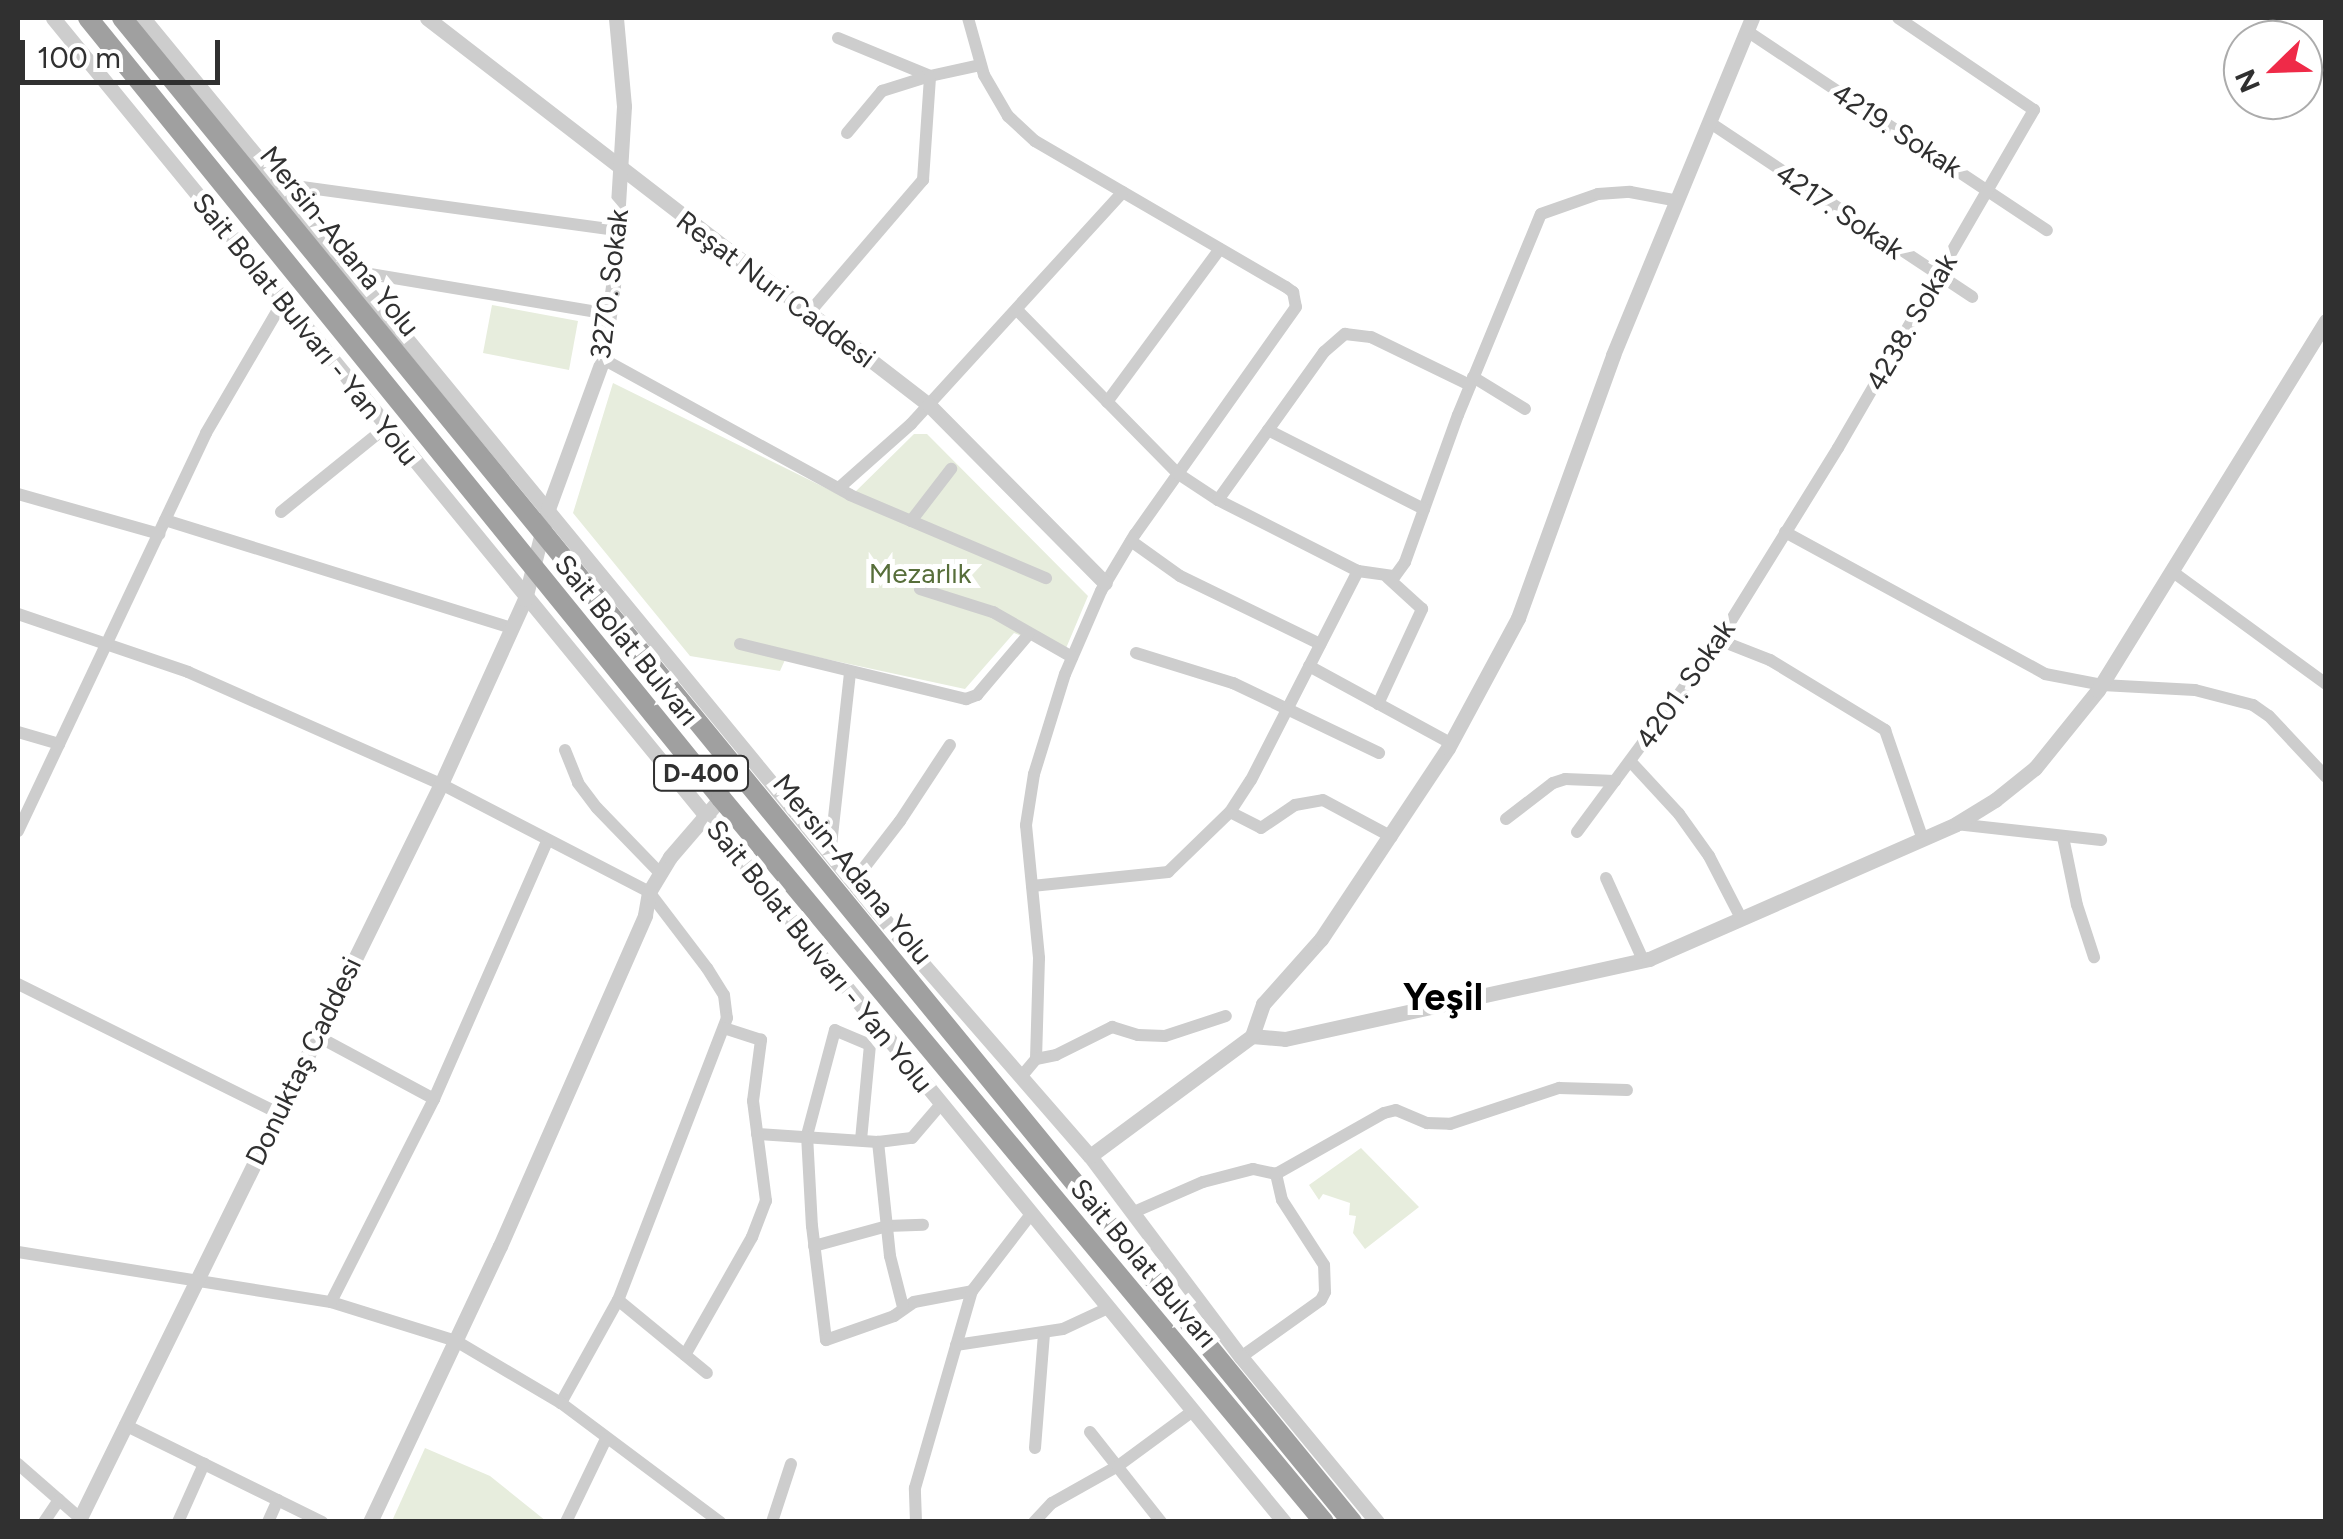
<!DOCTYPE html>
<meta charset="utf-8">
<style>
body{margin:0}
#map{position:relative;width:2343px;height:1539px;overflow:hidden;background:#fff;font-family:Figtree,sans-serif}
div>[style]{position:absolute}
[style*='--x']{left:calc(var(--x)*1px);top:calc(var(--y)*1px);width:calc(var(--w)*1px);rotate:calc(var(--a)*1deg)}
.green>*{inset:0;background:#e7eddd}
.minor>*{height:12px;margin:-6px;padding:0 6px;transform-origin:6px;border-radius:6px;background:#cdcdcd}
.tertiary>*{height:15px;margin:-7.5px;padding:0 7.5px;transform-origin:7.5px;border-radius:7.5px;background:#cdcdcd}
.trunk>*{height:20px;margin:-10px;padding:0 10px;transform-origin:10px;border-radius:10px;background:#a0a0a0}
span{translate:-50% -50%;white-space:nowrap;text-align:center;line-height:1.15;-webkit-text-stroke:10px #fff;paint-order:stroke}
.shield-label span{padding:2px 8px;background:#fff;border:2px solid;border-radius:8px;-webkit-text-stroke-width:0}
.shield-label{font-size:25px;color:#303030;font-weight:700}
.street-label{font-size:28px;color:#303030}
.park-label{font-size:28px;color:#576e3a}
.district-label{font-size:38px;color:#000;font-weight:700}
.frame{position:absolute;inset:0;border:20px solid #303030;pointer-events:none}
.north{position:absolute;left:2223px;top:20px;width:100px;height:100px;box-sizing:border-box;background:#fff;border:2px solid #acacac;border-radius:50%;rotate:247deg;font-size:28px;font-weight:700;line-height:40px;text-align:center;color:#303030}
.north::after{content:'';display:block;margin:auto;width:35px;height:45px;background:#ef2a48;clip-path:polygon(50% 0,100% 100%,50% 72%,0 100%)}
.scale{position:absolute;left:20px;top:40px;width:200px;height:45px;box-sizing:border-box;border:5px solid #303030;border-top:0;padding-left:12px;font-size:30px;line-height:35px;white-space:nowrap;color:#303030;-webkit-text-stroke:8px #fff;paint-order:stroke}
</style>
<div id="map">
<div class="green">
<i style="clip-path:polygon(492px 305px,578px 321px,569px 370px,483px 353px)"></i>
<i style="clip-path:polygon(613px 383px,848px 499px,914px 434px,927px 434px,1088px 596px,1064px 653px,1014px 633px,965px 689px,789px 651px,780px 671px,690px 656px,573px 513px)"></i>
<i style="clip-path:polygon(1361px 1148px,1419px 1207px,1365px 1249px,1353px 1233px,1356px 1216px,1349px 1215px,1350px 1203px,1323px 1194px,1319px 1200px,1309px 1185px)"></i>
<i style="clip-path:polygon(425px 1448px,490px 1476px,546px 1521px,392px 1521px)"></i>
</div>
<div class="minor">
<i style="--x:968;--y:18;--w:59;--a:74.3"></i>
<i style="--x:984;--y:75;--w:48;--a:59.7"></i>
<i style="--x:1008;--y:116;--w:37;--a:43"></i>
<i style="--x:1035;--y:141;--w:290;--a:30.2"></i>
<i style="--x:1286;--y:287;--w:9;--a:36"></i>
<i style="--x:1293;--y:292;--w:15;--a:79"></i>
<i style="--x:1296;--y:307;--w:278;--a:125.3"></i>
<i style="--x:1135;--y:534;--w:66;--a:120.8"></i>
<i style="--x:1101;--y:591;--w:90;--a:113.4"></i>
<i style="--x:1065;--y:674;--w:105;--a:107.2"></i>
<i style="--x:1034;--y:774;--w:52;--a:98.9"></i>
<i style="--x:1026;--y:825;--w:134;--a:84.4"></i>
<i style="--x:1039;--y:958;--w:101;--a:91.7"></i>
<i style="--x:1036;--y:1059;--w:23;--a:130"></i>
<i style="--x:1747;--y:31;--w:360;--a:33.6"></i>
<i style="--x:838;--y:38;--w:100;--a:22.4"></i>
<i style="--x:930;--y:76;--w:51;--a:-12.4"></i>
<i style="--x:1709;--y:122;--w:316;--a:33.6"></i>
<i style="--x:847;--y:133;--w:55;--a:-50.2"></i>
<i style="--x:882;--y:91;--w:50;--a:-17.4"></i>
<i style="--x:280;--y:184;--w:341;--a:7.8"></i>
<i style="--x:352;--y:271;--w:262;--a:9.5"></i>
<i style="--x:1018;--y:311;--w:227;--a:45.5"></i>
<i style="--x:1177;--y:473;--w:49;--a:33.4"></i>
<i style="--x:1218;--y:500;--w:157;--a:26.9"></i>
<i style="--x:1358;--y:571;--w:37;--a:8"></i>
<i style="--x:1395;--y:576;--w:17;--a:-54"></i>
<i style="--x:1405;--y:562;--w:156;--a:-70.2"></i>
<i style="--x:1458;--y:415;--w:217;--a:-67.6"></i>
<i style="--x:1541;--y:214;--w:60;--a:-19.3"></i>
<i style="--x:1598;--y:194;--w:32;--a:-4"></i>
<i style="--x:1630;--y:192;--w:44;--a:10.5"></i>
<i style="--x:808;--y:314;--w:177;--a:-49.4"></i>
<i style="--x:923;--y:180;--w:104;--a:-86.1"></i>
<i style="--x:603;--y:359;--w:282;--a:28.8"></i>
<i style="--x:850;--y:495;--w:213;--a:23"></i>
<i style="--x:1473;--y:377;--w:61;--a:31.6"></i>
<i style="--x:1107;--y:402;--w:190;--a:-53.6"></i>
<i style="--x:1268;--y:430;--w:175;--a:26.9"></i>
<i style="--x:840;--y:487;--w:95;--a:-41.6"></i>
<i style="--x:911;--y:424;--w:314;--a:-47.6"></i>
<i style="--x:18;--y:494;--w:147;--a:15.8"></i>
<i style="--x:1218;--y:500;--w:182;--a:-54.4"></i>
<i style="--x:1324;--y:352;--w:28;--a:-41"></i>
<i style="--x:1345;--y:334;--w:26;--a:7"></i>
<i style="--x:1371;--y:337;--w:110;--a:25.9"></i>
<i style="--x:281;--y:512;--w:135;--a:-39"></i>
<i style="--x:165;--y:520;--w:363;--a:17.3"></i>
<i style="--x:911;--y:521;--w:66;--a:-52.4"></i>
<i style="--x:1785;--y:532;--w:296;--a:28.6"></i>
<i style="--x:2045;--y:674;--w:58;--a:10.9"></i>
<i style="--x:2102;--y:685;--w:93;--a:3.1"></i>
<i style="--x:2195;--y:690;--w:60;--a:14.5"></i>
<i style="--x:2253;--y:705;--w:19;--a:35"></i>
<i style="--x:2269;--y:716;--w:83;--a:46.9"></i>
<i style="--x:1131;--y:541;--w:60;--a:35.5"></i>
<i style="--x:1180;--y:576;--w:156;--a:25.9"></i>
<i style="--x:2173;--y:572;--w:190;--a:36.2"></i>
<i style="--x:920;--y:589;--w:77;--a:17.5"></i>
<i style="--x:993;--y:612;--w:91;--a:29.7"></i>
<i style="--x:18;--y:614;--w:180;--a:18.8"></i>
<i style="--x:188;--y:672;--w:277;--a:23.9"></i>
<i style="--x:441;--y:784;--w:234;--a:27.4"></i>
<i style="--x:649;--y:892;--w:96;--a:52.7"></i>
<i style="--x:707;--y:968;--w:32;--a:58"></i>
<i style="--x:724;--y:995;--w:23;--a:83"></i>
<i style="--x:727;--y:1018;--w:302;--a:111.1"></i>
<i style="--x:618;--y:1300;--w:118;--a:119"></i>
<i style="--x:1719;--y:640;--w:55;--a:21.4"></i>
<i style="--x:1770;--y:660;--w:135;--a:31.3"></i>
<i style="--x:1885;--y:730;--w:113;--a:70.9"></i>
<i style="--x:740;--y:644;--w:233;--a:13.7"></i>
<i style="--x:966;--y:699;--w:12;--a:-20"></i>
<i style="--x:977;--y:695;--w:79;--a:-49.6"></i>
<i style="--x:1136;--y:653;--w:102;--a:17.2"></i>
<i style="--x:1233;--y:683;--w:162;--a:25.6"></i>
<i style="--x:1309;--y:666;--w:161;--a:28.6"></i>
<i style="--x:1378;--y:704;--w:105;--a:-65.1"></i>
<i style="--x:1422;--y:609;--w:47;--a:-137.6"></i>
<i style="--x:18;--y:732;--w:43;--a:16.3"></i>
<i style="--x:565;--y:750;--w:35;--a:68"></i>
<i style="--x:578;--y:783;--w:31;--a:53"></i>
<i style="--x:597;--y:808;--w:92;--a:45.9"></i>
<i style="--x:1630;--y:761;--w:72;--a:47.2"></i>
<i style="--x:1679;--y:814;--w:52;--a:54.5"></i>
<i style="--x:1709;--y:856;--w:72;--a:62.7"></i>
<i style="--x:1230;--y:812;--w:35;--a:27"></i>
<i style="--x:1261;--y:828;--w:41;--a:-34.1"></i>
<i style="--x:1295;--y:805;--w:28;--a:-10"></i>
<i style="--x:1323;--y:800;--w:78;--a:28.2"></i>
<i style="--x:1506;--y:819;--w:59;--a:-37.5"></i>
<i style="--x:1553;--y:783;--w:13;--a:-18"></i>
<i style="--x:1565;--y:779;--w:50;--a:2.3"></i>
<i style="--x:1956;--y:824;--w:146;--a:6.3"></i>
<i style="--x:18;--y:831;--w:440;--a:-64.7"></i>
<i style="--x:206;--y:433;--w:153;--a:-59.7"></i>
<i style="--x:1577;--y:832;--w:239;--a:-53.5"></i>
<i style="--x:1719;--y:640;--w:226;--a:-58.2"></i>
<i style="--x:1838;--y:448;--w:391;--a:-59.9"></i>
<i style="--x:2034;--y:110;--w:164;--a:-145.9"></i>
<i style="--x:2063;--y:837;--w:69;--a:78.4"></i>
<i style="--x:2077;--y:905;--w:55;--a:71.9"></i>
<i style="--x:830;--y:854;--w:182;--a:-83.7"></i>
<i style="--x:1606;--y:878;--w:90;--a:65.7"></i>
<i style="--x:853;--y:882;--w:77;--a:-52.4"></i>
<i style="--x:900;--y:821;--w:91;--a:-56.7"></i>
<i style="--x:1032;--y:886;--w:137;--a:-5.9"></i>
<i style="--x:1168;--y:872;--w:86;--a:-44.1"></i>
<i style="--x:1230;--y:812;--w:38;--a:-57"></i>
<i style="--x:1251;--y:780;--w:235;--a:-62.9"></i>
<i style="--x:18;--y:984;--w:290;--a:26.4"></i>
<i style="--x:317;--y:1036;--w:133;--a:28.3"></i>
<i style="--x:870;--y:1045;--w:38;--a:-157"></i>
<i style="--x:835;--y:1030;--w:109;--a:104.9"></i>
<i style="--x:807;--y:1135;--w:91;--a:86.9"></i>
<i style="--x:812;--y:1226;--w:115;--a:83"></i>
<i style="--x:826;--y:1340;--w:72;--a:-19.4"></i>
<i style="--x:894;--y:1316;--w:24;--a:-35"></i>
<i style="--x:914;--y:1302;--w:59;--a:-10.7"></i>
<i style="--x:1036;--y:1059;--w:20;--a:-11"></i>
<i style="--x:1056;--y:1055;--w:63;--a:-26.6"></i>
<i style="--x:1112;--y:1027;--w:27;--a:17"></i>
<i style="--x:1138;--y:1035;--w:27;--a:2"></i>
<i style="--x:1165;--y:1036;--w:64;--a:-18.2"></i>
<i style="--x:757;--y:1134;--w:121;--a:3.8"></i>
<i style="--x:861;--y:1140;--w:95;--a:-84.6"></i>
<i style="--x:870;--y:1045;--w:17;--a:-40"></i>
<i style="--x:1134;--y:1212;--w:75;--a:-23.5"></i>
<i style="--x:1203;--y:1182;--w:52;--a:-14.6"></i>
<i style="--x:1253;--y:1169;--w:24;--a:12"></i>
<i style="--x:814;--y:1246;--w:76;--a:-15.3"></i>
<i style="--x:887;--y:1226;--w:36;--a:-2"></i>
<i style="--x:18;--y:1252;--w:317;--a:9.1"></i>
<i style="--x:331;--y:1302;--w:131;--a:17.3"></i>
<i style="--x:456;--y:1341;--w:122;--a:30.6"></i>
<i style="--x:561;--y:1403;--w:199;--a:36.8"></i>
<i style="--x:618;--y:1300;--w:115;--a:39.4"></i>
<i style="--x:331;--y:1302;--w:228;--a:-63.1"></i>
<i style="--x:434;--y:1099;--w:281;--a:-66.3"></i>
<i style="--x:903;--y:1307;--w:53;--a:-104.3"></i>
<i style="--x:890;--y:1256;--w:115;--a:-96"></i>
<i style="--x:878;--y:1142;--w:34;--a:-7"></i>
<i style="--x:912;--y:1138;--w:45;--a:-49.5"></i>
<i style="--x:956;--y:1345;--w:108;--a:-8.5"></i>
<i style="--x:1063;--y:1329;--w:50;--a:-25"></i>
<i style="--x:685;--y:1355;--w:136;--a:-60.4"></i>
<i style="--x:752;--y:1237;--w:39;--a:-69"></i>
<i style="--x:766;--y:1201;--w:101;--a:-97.4"></i>
<i style="--x:753;--y:1101;--w:62;--a:-82.5"></i>
<i style="--x:761;--y:1040;--w:39;--a:-162"></i>
<i style="--x:1241;--y:1357;--w:98;--a:-35.5"></i>
<i style="--x:1321;--y:1300;--w:9;--a:-63"></i>
<i style="--x:1325;--y:1292;--w:27;--a:-92"></i>
<i style="--x:1324;--y:1265;--w:77;--a:-122.9"></i>
<i style="--x:1282;--y:1200;--w:27;--a:-103"></i>
<i style="--x:1276;--y:1174;--w:124;--a:-29.5"></i>
<i style="--x:1384;--y:1113;--w:12;--a:-14"></i>
<i style="--x:1396;--y:1110;--w:34;--a:23"></i>
<i style="--x:1427;--y:1123;--w:23;--a:2"></i>
<i style="--x:1450;--y:1124;--w:115;--a:-18.3"></i>
<i style="--x:1559;--y:1088;--w:68;--a:1.7"></i>
<i style="--x:125;--y:1425;--w:220;--a:26.2"></i>
<i style="--x:1090;--y:1432;--w:115;--a:51.7"></i>
<i style="--x:1035;--y:1448;--w:114;--a:-85.5"></i>
<i style="--x:18;--y:1464;--w:82;--a:41.1"></i>
<i style="--x:44;--y:1522;--w:27;--a:-56"></i>
<i style="--x:178;--y:1522;--w:64;--a:-65.9"></i>
<i style="--x:268;--y:1522;--w:24;--a:-66"></i>
<i style="--x:566;--y:1522;--w:92;--a:-64.3"></i>
<i style="--x:772;--y:1522;--w:61;--a:-71.9"></i>
<i style="--x:916;--y:1522;--w:34;--a:-92"></i>
<i style="--x:915;--y:1488;--w:205;--a:-73.9"></i>
<i style="--x:972;--y:1291;--w:97;--a:-52.5"></i>
<i style="--x:1034;--y:1522;--w:26;--a:-47"></i>
<i style="--x:1052;--y:1503;--w:76;--a:-29.3"></i>
<i style="--x:1118;--y:1466;--w:93;--a:-36.3"></i>
</div>
<div class="tertiary">
<i style="--x:53;--y:18;--w:1944;--a:50.7"></i>
<i style="--x:143;--y:18;--w:1153;--a:50.6"></i>
<i style="--x:875;--y:909;--w:327;--a:49"></i>
<i style="--x:1090;--y:1156;--w:251;--a:53.1"></i>
<i style="--x:1241;--y:1357;--w:214;--a:50.5"></i>
<i style="--x:427;--y:18;--w:634;--a:37.63"></i>
<i style="--x:929;--y:405;--w:250;--a:45.3"></i>
<i style="--x:1252;--y:1036;--w:33;--a:5"></i>
<i style="--x:1285;--y:1039;--w:373;--a:-12.4"></i>
<i style="--x:1649;--y:959;--w:335;--a:-23.7"></i>
<i style="--x:1956;--y:824;--w:46;--a:-31.6"></i>
<i style="--x:1995;--y:800;--w:51;--a:-38.7"></i>
<i style="--x:2035;--y:768;--w:100;--a:-51.1"></i>
<i style="--x:2098;--y:690;--w:434;--a:-58.3"></i>
<i style="--x:1090;--y:1156;--w:202;--a:-36.5"></i>
<i style="--x:1252;--y:1036;--w:34;--a:-71"></i>
<i style="--x:1263;--y:1004;--w:87;--a:-48.3"></i>
<i style="--x:1321;--y:939;--w:229;--a:-56.4"></i>
<i style="--x:1448;--y:748;--w:148;--a:-61.7"></i>
<i style="--x:1518;--y:618;--w:280;--a:-70.1"></i>
<i style="--x:1613;--y:355;--w:365;--a:-67.6"></i>
<i style="--x:78;--y:1522;--w:822;--a:-63.81"></i>
<i style="--x:441;--y:784;--w:203;--a:-65.6"></i>
<i style="--x:525;--y:599;--w:93;--a:-75.7"></i>
<i style="--x:548;--y:509;--w:160;--a:-69.9"></i>
<i style="--x:603;--y:359;--w:74;--a:-82.2"></i>
<i style="--x:613;--y:286;--w:180;--a:-86.5"></i>
<i style="--x:624;--y:106;--w:88;--a:-95.2"></i>
<i style="--x:370;--y:1522;--w:305;--a:-64.8"></i>
<i style="--x:500;--y:1246;--w:361;--a:-66.3"></i>
<i style="--x:645;--y:915;--w:23;--a:-80"></i>
<i style="--x:649;--y:892;--w:41;--a:-59"></i>
<i style="--x:670;--y:857;--w:78;--a:-49.2"></i>
</div>
<div class="trunk">
<i style="--x:88;--y:18;--w:1005;--a:50.94"></i>
<i style="--x:721;--y:798;--w:942;--a:50.21"></i>
<i style="--x:122;--y:18;--w:1943;--a:50.72"></i>
</div>
<div class="shield-label">
<span style="left:701px;top:773px">D-400</span>
</div>
<div class="street-label">
<span style="left:1897px;top:130px;rotate:33deg">4219. Sokak</span>
<span style="left:1840px;top:211px;rotate:34deg">4217. Sokak</span>
<span style="left:340px;top:241px;rotate:51deg">Mersin-Adana Yolu</span>
<span style="left:609px;top:284px;rotate:-83deg">3270. Sokak</span>
<span style="left:776px;top:289px;rotate:37deg">Reşat Nuri Caddesi</span>
<span style="left:1911px;top:322px;rotate:-60deg">4238. Sokak</span>
<span style="left:306px;top:329px;rotate:51deg">Sait Bolat Bulvarı - Yan Yolu</span>
<span style="left:627px;top:640px;rotate:51deg">Sait Bolat Bulvarı</span>
<span style="left:1685px;top:684px;rotate:-55deg">4201. Sokak</span>
<span style="left:853px;top:869px;rotate:51deg">Mersin-Adana Yolu</span>
<span style="left:820px;top:956px;rotate:51deg">Sait Bolat Bulvarı - Yan Yolu</span>
<span style="left:303px;top:1061px;rotate:-64deg">Donuktaş Caddesi</span>
<span style="left:1144px;top:1263px;rotate:50deg">Sait Bolat Bulvarı</span>
</div>
<div class="park-label">
<span style="left:920px;top:573px">Mezarlık</span>
</div>
<div class="district-label">
<span style="left:1443px;top:998px">Yeşil</span>
</div>
<div class="frame"></div>
<div class="north">N</div>
<div class="scale">100 m</div>
</div>
